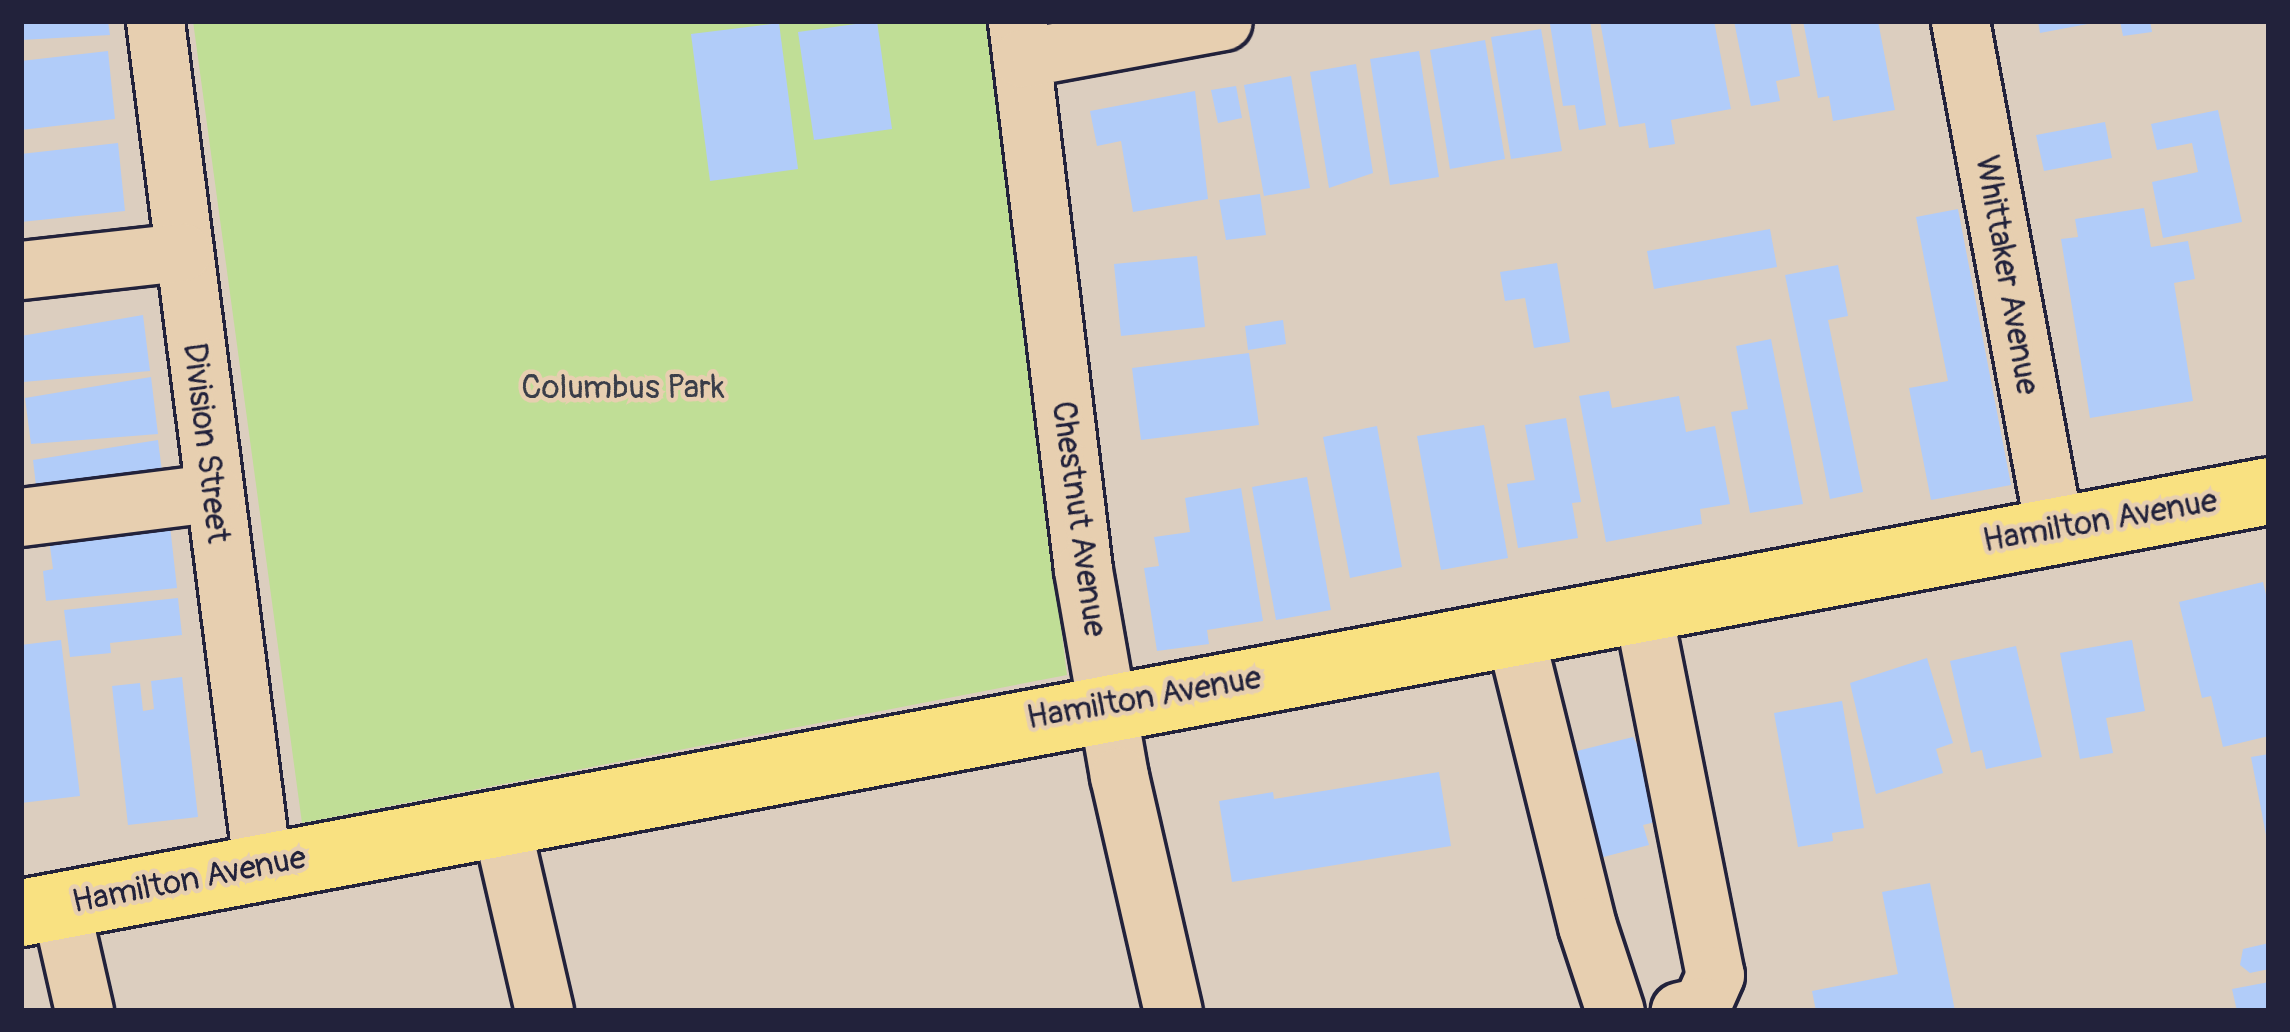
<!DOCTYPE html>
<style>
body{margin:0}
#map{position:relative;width:2290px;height:1032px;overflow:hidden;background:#dccebf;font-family:Pangolin,sans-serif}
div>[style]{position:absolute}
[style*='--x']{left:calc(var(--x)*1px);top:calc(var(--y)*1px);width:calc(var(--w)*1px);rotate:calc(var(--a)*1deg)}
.green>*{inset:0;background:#c0de96}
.building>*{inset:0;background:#b1ccf9}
.roads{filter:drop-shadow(3px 0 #22223b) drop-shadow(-3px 0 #22223b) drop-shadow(0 3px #22223b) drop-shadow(0 -3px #22223b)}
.minor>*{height:57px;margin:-28.5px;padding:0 28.5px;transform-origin:28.5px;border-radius:28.5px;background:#e7cfb0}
.major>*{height:66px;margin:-33px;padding:0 33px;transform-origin:33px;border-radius:33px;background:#f9e181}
span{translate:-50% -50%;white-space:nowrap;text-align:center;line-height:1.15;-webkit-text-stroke:9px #e7cfb0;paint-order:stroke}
.street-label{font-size:33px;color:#22223b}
.park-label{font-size:33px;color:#3a3e49}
.frame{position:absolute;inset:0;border:24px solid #22223b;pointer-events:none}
</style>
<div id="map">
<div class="green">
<i style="clip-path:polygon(193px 21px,986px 21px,1067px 675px,302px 823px)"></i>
</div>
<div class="building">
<i style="clip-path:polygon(21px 21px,108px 21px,110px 35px,21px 40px)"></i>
<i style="clip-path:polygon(877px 21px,892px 129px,814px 140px,798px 32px)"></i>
<i style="clip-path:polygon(1590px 21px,1606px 125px,1579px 130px,1575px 105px,1563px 106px,1550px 24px)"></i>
<i style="clip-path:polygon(1600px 21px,1714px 21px,1731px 109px,1671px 120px,1675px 144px,1649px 148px,1645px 123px,1619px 127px)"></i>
<i style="clip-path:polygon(1734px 21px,1790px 21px,1800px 76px,1776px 81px,1780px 101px,1751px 106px)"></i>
<i style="clip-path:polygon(1803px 21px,1878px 21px,1895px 110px,1833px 121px,1829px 96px,1818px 98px)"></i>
<i style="clip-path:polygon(2038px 21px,2093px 21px,2093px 23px,2040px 33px)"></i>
<i style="clip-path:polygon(2120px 21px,2150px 21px,2152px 32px,2123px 36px)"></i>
<i style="clip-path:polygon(779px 23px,798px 169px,710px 181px,691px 34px)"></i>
<i style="clip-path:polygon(1541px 29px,1562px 151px,1511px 159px,1491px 37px)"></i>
<i style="clip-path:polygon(1485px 40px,1505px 159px,1450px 169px,1430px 50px)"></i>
<i style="clip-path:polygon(108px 51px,115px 119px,21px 130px,21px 61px)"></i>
<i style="clip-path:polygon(1419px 51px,1439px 177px,1390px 185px,1370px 59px)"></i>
<i style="clip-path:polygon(1356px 64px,1373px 173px,1329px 188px,1310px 72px)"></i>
<i style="clip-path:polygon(1291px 76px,1310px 188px,1264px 196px,1244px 85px)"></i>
<i style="clip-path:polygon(1236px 86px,1242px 118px,1218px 123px,1211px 90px)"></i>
<i style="clip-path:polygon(1195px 91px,1208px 199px,1133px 212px,1121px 141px,1097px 146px,1090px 111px)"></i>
<i style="clip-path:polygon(2218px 110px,2242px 222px,2163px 238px,2152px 182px,2198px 172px,2192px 143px,2157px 150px,2151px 124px)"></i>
<i style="clip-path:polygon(2105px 122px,2112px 158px,2044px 171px,2036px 135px)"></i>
<i style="clip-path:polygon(118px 143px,125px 211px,21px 222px,21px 154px)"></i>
<i style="clip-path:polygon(1260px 194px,1266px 235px,1226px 240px,1219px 200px)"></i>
<i style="clip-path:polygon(2144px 208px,2151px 247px,2188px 241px,2195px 279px,2174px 283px,2193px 401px,2090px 418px,2061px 239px,2078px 237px,2075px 219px)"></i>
<i style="clip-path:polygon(1958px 209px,2011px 485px,1931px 500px,1909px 388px,1948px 381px,1916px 217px)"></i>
<i style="clip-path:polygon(1770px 229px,1777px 267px,1654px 289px,1647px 251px)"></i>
<i style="clip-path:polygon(1197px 256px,1205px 327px,1121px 336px,1114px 264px)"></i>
<i style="clip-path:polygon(1557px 263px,1570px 342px,1534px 348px,1525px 298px,1505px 301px,1500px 272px)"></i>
<i style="clip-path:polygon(1838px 265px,1848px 316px,1828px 320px,1863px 492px,1830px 499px,1785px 275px)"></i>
<i style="clip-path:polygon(143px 315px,150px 371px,23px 382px,21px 336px)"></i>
<i style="clip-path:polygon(1283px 320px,1286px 344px,1248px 350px,1245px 326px)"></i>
<i style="clip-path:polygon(1771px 339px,1803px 504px,1750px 513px,1731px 412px,1748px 409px,1736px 346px)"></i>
<i style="clip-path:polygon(1249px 353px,1259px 425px,1141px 440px,1132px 368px)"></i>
<i style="clip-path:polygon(151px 377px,158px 434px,31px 444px,25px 398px)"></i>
<i style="clip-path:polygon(1609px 391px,1612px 408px,1679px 396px,1686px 432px,1715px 426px,1730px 504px,1700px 509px,1702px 524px,1606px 542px,1579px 396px)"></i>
<i style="clip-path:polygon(1566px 418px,1581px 502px,1572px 503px,1578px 538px,1518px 548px,1507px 484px,1535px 480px,1525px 425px)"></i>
<i style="clip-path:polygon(1484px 425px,1508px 558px,1441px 570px,1417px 436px)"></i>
<i style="clip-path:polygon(1377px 426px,1402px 567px,1350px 578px,1323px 437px)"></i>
<i style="clip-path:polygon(158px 440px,165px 495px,38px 503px,33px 460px)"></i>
<i style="clip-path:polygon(1307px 477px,1331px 610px,1276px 620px,1252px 487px)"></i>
<i style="clip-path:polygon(1241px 488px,1263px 621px,1207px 630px,1209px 644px,1157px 651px,1144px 568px,1159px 566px,1154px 537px,1190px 532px,1185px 498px)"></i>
<i style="clip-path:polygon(170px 526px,177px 588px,46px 601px,43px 571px,53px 569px,49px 539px)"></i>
<i style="clip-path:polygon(2263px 582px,2269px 607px,2269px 736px,2223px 747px,2211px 696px,2202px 698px,2179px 602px)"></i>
<i style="clip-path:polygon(178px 598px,182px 635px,110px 643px,111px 653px,70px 657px,64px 610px)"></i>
<i style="clip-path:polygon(61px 640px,80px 796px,21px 803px,21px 645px)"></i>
<i style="clip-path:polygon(2132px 640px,2145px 711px,2106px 718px,2113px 753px,2080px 759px,2060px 653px)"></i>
<i style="clip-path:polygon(2016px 646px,2042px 757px,1986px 769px,1982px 750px,1971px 753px,1950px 661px)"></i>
<i style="clip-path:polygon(1927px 658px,1953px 743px,1936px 749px,1943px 773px,1876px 794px,1850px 683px)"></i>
<i style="clip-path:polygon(182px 677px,198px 817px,128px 825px,112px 686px,140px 683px,143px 711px,149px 710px,154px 709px,151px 681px)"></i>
<i style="clip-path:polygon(1842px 701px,1864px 828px,1832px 833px,1833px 841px,1798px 847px,1774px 713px)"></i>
<i style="clip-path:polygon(1633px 737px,1665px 794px,1664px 820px,1643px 825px,1649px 845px,1596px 859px,1569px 753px)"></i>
<i style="clip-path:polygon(2269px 754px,2269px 840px,2267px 840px,2251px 757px)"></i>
<i style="clip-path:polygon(1439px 772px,1451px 846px,1232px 882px,1219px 801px,1273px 792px,1274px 799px)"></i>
<i style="clip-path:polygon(1930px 883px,1955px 1011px,1816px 1011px,1812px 991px,1898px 974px,1882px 892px)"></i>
<i style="clip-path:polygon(2269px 943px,2269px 969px,2250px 973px,2240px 965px,2243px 949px)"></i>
<i style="clip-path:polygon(2269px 982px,2269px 1011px,2237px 1011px,2232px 989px)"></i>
</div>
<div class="roads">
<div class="minor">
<i style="--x:155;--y:21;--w:851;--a:82.77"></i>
<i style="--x:1017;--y:21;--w:553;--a:83.14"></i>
<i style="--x:1083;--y:570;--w:209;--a:80.1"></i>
<i style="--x:1119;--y:776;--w:241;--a:77.1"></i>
<i style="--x:1960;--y:21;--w:516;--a:79.5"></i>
<i style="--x:1022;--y:58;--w:204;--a:-10.4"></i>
<i style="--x:21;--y:270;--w:162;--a:-6.4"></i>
<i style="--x:21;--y:517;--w:193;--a:-7.2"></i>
<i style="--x:1642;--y:607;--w:375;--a:78.8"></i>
<i style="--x:1715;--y:975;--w:34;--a:114"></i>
<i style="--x:1701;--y:1006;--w:22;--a:167"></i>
<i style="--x:1514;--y:631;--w:304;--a:76.1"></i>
<i style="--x:1587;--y:926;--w:89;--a:71.8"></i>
<i style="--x:500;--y:820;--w:196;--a:77"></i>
<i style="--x:60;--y:905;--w:109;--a:77.2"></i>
</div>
<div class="major">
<i style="--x:21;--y:913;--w:2287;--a:-10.63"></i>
</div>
</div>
<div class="street-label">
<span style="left:2007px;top:275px;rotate:80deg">Whittaker Avenue</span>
<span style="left:206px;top:443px;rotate:83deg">Division Street</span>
<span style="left:1079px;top:519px;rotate:82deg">Chestnut Avenue</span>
<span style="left:2100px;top:521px;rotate:-10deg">Hamilton Avenue</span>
<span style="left:1144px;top:698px;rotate:-10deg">Hamilton Avenue</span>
<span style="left:189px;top:880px;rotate:-11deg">Hamilton Avenue</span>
</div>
<div class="park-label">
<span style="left:623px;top:388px">Columbus Park</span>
</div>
<div class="frame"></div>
</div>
